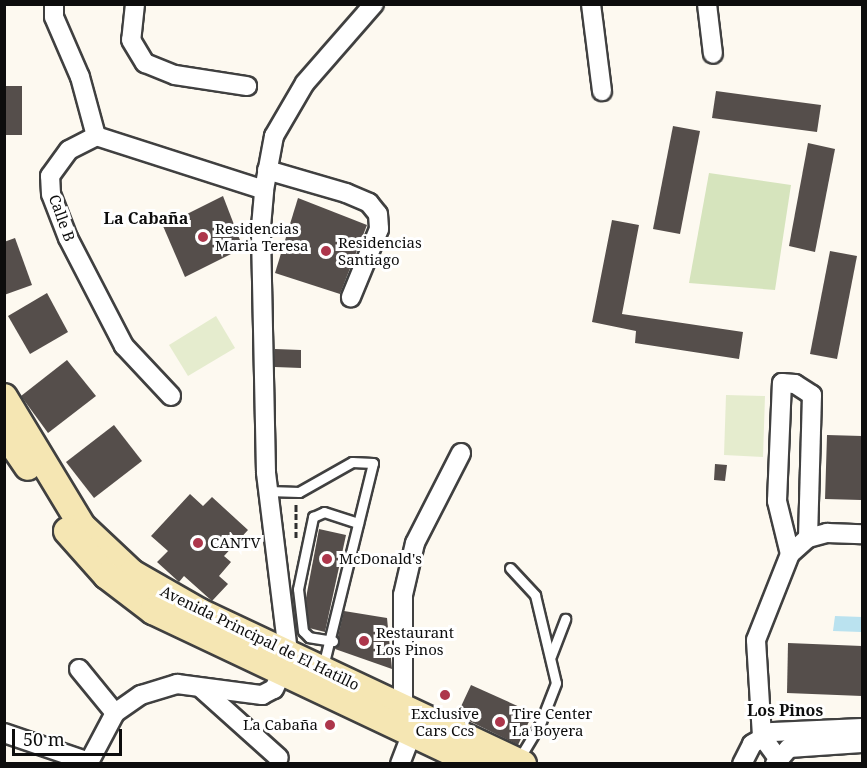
<!DOCTYPE html>
<meta charset="utf-8">
<style>
body{margin:0}
#map{position:relative;width:867px;height:768px;overflow:hidden;background:#fdf9f0;font-family:"Noto Serif",serif}
div>[style]{position:absolute}
[style*='--x']{left:calc(var(--x)*1px);top:calc(var(--y)*1px);width:calc(var(--w)*1px);rotate:calc(var(--a)*1deg)}
.green>*{inset:0;background:#d6e4bd}
.pitch>*{inset:0;background:#e5ecce}
.water>*{inset:0;background:#bae2ef}
.building>*{inset:0;background:#554e4b}
.path>*{height:3px;margin-top:-1.5px;transform-origin:0;background:repeating-linear-gradient(90deg,#2f2f2f 0 6px,transparent 0 9px)}
.roads{filter:drop-shadow(2px 0 #404040) drop-shadow(-2px 0 #404040) drop-shadow(0 2px #404040) drop-shadow(0 -2px #404040)}
.service>*{height:9px;margin:-4.5px;padding:0 4.5px;transform-origin:4.5px;border-radius:4.5px;background:#fff}
.minor>*{height:18px;margin:-9px;padding:0 9px;transform-origin:9px;border-radius:9px;background:#fff}
.secondary>*{height:26px;margin:-13px;padding:0 13px;transform-origin:13px;border-radius:13px;background:#f5e6b3}
.dots>*{width:16px;height:16px;translate:-50% -50%;box-sizing:border-box;border:3px solid #fff;border-radius:50%}
span{translate:-50% -50%;white-space:nowrap;text-align:center;line-height:1.15;-webkit-text-stroke:6px #fff;paint-order:stroke}
.street-label{font-size:15px;color:#0d0d0d}
.poi-label{font-size:15px;color:#0d0d0d}
.left{translate:0 -50%;text-align:left}
.right{translate:-100% -50%;text-align:right}
.neighbourhood-label{font-size:16px;color:#0d0d0d;font-weight:700}
.frame{position:absolute;inset:0;border:6px solid #0d0d0d;pointer-events:none}
.scale{position:absolute;left:12px;top:729px;width:110px;height:27px;box-sizing:border-box;border:3px solid #0d0d0d;border-top:0;padding-left:8px;font-size:18px;line-height:21px;white-space:nowrap;color:#0d0d0d;-webkit-text-stroke:4px #fff;paint-order:stroke}
</style>
<div id="map">
<div class="green">
<i style="clip-path:polygon(709px 173px,791px 185px,775px 290px,689px 283px)"></i>
</div>
<div class="pitch">
<i style="clip-path:polygon(216px 316px,235px 348px,188px 376px,169px 345px)"></i>
<i style="clip-path:polygon(726px 395px,765px 396px,763px 457px,724px 455px)"></i>
</div>
<div class="water">
<i style="clip-path:polygon(835px 616px,862px 617px,861px 632px,833px 631px)"></i>
</div>
<div class="building">
<i style="clip-path:polygon(4px 86px,22px 86px,22px 135px,4px 135px)"></i>
<i style="clip-path:polygon(716px 91px,821px 105px,817px 132px,712px 118px)"></i>
<i style="clip-path:polygon(673px 126px,700px 131px,680px 234px,653px 229px)"></i>
<i style="clip-path:polygon(808px 143px,835px 149px,815px 252px,789px 246px)"></i>
<i style="clip-path:polygon(223px 196px,243px 248px,185px 277px,163px 226px)"></i>
<i style="clip-path:polygon(298px 198px,367px 225px,340px 294px,275px 273px)"></i>
<i style="clip-path:polygon(612px 220px,639px 225px,622px 314px,743px 332px,739px 359px,635px 343px,636px 331px,592px 322px)"></i>
<i style="clip-path:polygon(15px 238px,32px 285px,4px 295px,4px 242px)"></i>
<i style="clip-path:polygon(830px 251px,857px 256px,837px 359px,810px 354px)"></i>
<i style="clip-path:polygon(47px 293px,68px 332px,30px 354px,8px 316px)"></i>
<i style="clip-path:polygon(275px 349px,301px 350px,301px 368px,275px 367px)"></i>
<i style="clip-path:polygon(67px 360px,96px 396px,48px 433px,21px 396px)"></i>
<i style="clip-path:polygon(114px 425px,142px 461px,94px 498px,66px 462px)"></i>
<i style="clip-path:polygon(827px 435px,862px 436px,861px 500px,825px 499px)"></i>
<i style="clip-path:polygon(715px 464px,727px 465px,725px 481px,714px 480px)"></i>
<i style="clip-path:polygon(190px 494px,203px 506px,212px 497px,248px 530px,224px 556px,231px 562px,219px 576px,228px 584px,212px 601px,184px 576px,179px 582px,157px 562px,168px 551px,151px 536px)"></i>
<i style="clip-path:polygon(319px 529px,346px 535px,325px 632px,309px 628px,306px 598px)"></i>
<i style="clip-path:polygon(344px 611px,387px 618px,392px 669px,335px 649px)"></i>
<i style="clip-path:polygon(788px 643px,862px 646px,862px 696px,787px 693px)"></i>
<i style="clip-path:polygon(471px 685px,533px 713px,518px 745px,457px 715px)"></i>
</div>
<div class="path">
<i style="--x:296;--y:538;--w:36;--a:-90"></i>
</div>
<div class="roads">
<div class="service">
<i style="--x:268;--y:491;--w:31;--a:2"></i>
<i style="--x:299;--y:492;--w:61;--a:-29.5"></i>
<i style="--x:352;--y:462;--w:21;--a:3"></i>
<i style="--x:373;--y:463;--w:210;--a:103.8"></i>
<i style="--x:510;--y:568;--w:37;--a:47"></i>
<i style="--x:535;--y:595;--w:90;--a:76.6"></i>
<i style="--x:556;--y:683;--w:44;--a:111.3"></i>
<i style="--x:540;--y:724;--w:41;--a:121"></i>
<i style="--x:333;--y:641;--w:24;--a:-171"></i>
<i style="--x:309;--y:637;--w:8;--a:-135"></i>
<i style="--x:303;--y:631;--w:42;--a:-96.8"></i>
<i style="--x:298;--y:589;--w:74;--a:-78.2"></i>
<i style="--x:313;--y:517;--w:12;--a:-24"></i>
<i style="--x:324;--y:512;--w:36;--a:18"></i>
<i style="--x:551;--y:656;--w:40;--a:-69"></i>
</div>
<div class="minor">
<i style="--x:54;--y:4;--w:13;--a:90"></i>
<i style="--x:54;--y:17;--w:65;--a:66.6"></i>
<i style="--x:80;--y:77;--w:61;--a:74.8"></i>
<i style="--x:135;--y:4;--w:36;--a:96"></i>
<i style="--x:131;--y:40;--w:27;--a:59"></i>
<i style="--x:145;--y:63;--w:32;--a:22"></i>
<i style="--x:175;--y:75;--w:73;--a:8.7"></i>
<i style="--x:591;--y:4;--w:88;--a:82.8"></i>
<i style="--x:707;--y:4;--w:50;--a:83.2"></i>
<i style="--x:267;--y:170;--w:82;--a:16.2"></i>
<i style="--x:346;--y:193;--w:25;--a:23"></i>
<i style="--x:369;--y:203;--w:14;--a:51"></i>
<i style="--x:378;--y:214;--w:15;--a:86"></i>
<i style="--x:379;--y:229;--w:74;--a:112.4"></i>
<i style="--x:171;--y:396;--w:69;--a:-133.2"></i>
<i style="--x:124;--y:346;--w:122;--a:-117.4"></i>
<i style="--x:68;--y:238;--w:47;--a:-111.1"></i>
<i style="--x:51;--y:194;--w:18;--a:-93"></i>
<i style="--x:50;--y:176;--w:32;--a:-54"></i>
<i style="--x:69;--y:150;--w:30;--a:-27"></i>
<i style="--x:96;--y:136;--w:176;--a:17.8"></i>
<i style="--x:790;--y:554;--w:55;--a:-103.8"></i>
<i style="--x:777;--y:501;--w:118;--a:-87.6"></i>
<i style="--x:782;--y:383;--w:13;--a:4"></i>
<i style="--x:795;--y:384;--w:20;--a:33"></i>
<i style="--x:812;--y:395;--w:143;--a:91.6"></i>
<i style="--x:79;--y:669;--w:57;--a:50.7"></i>
<i style="--x:202;--y:689;--w:103;--a:41.9"></i>
<i style="--x:403;--y:707;--w:112;--a:-90"></i>
<i style="--x:403;--y:595;--w:53;--a:-77"></i>
<i style="--x:415;--y:543;--w:101;--a:-62.9"></i>
<i style="--x:4;--y:733;--w:90;--a:18.8"></i>
<i style="--x:777;--y:757;--w:26;--a:-126"></i>
<i style="--x:762;--y:736;--w:96;--a:-93.6"></i>
<i style="--x:756;--y:640;--w:92;--a:-68.4"></i>
<i style="--x:790;--y:554;--w:24;--a:-42"></i>
<i style="--x:808;--y:538;--w:20;--a:-15"></i>
<i style="--x:827;--y:533;--w:35;--a:2"></i>
<i style="--x:88;--y:764;--w:58;--a:-62.1"></i>
<i style="--x:115;--y:713;--w:32;--a:-35"></i>
<i style="--x:141;--y:695;--w:38;--a:-17"></i>
<i style="--x:177;--y:684;--w:86;--a:7.4"></i>
<i style="--x:262;--y:695;--w:13;--a:-27"></i>
<i style="--x:274;--y:689;--w:21;--a:-65"></i>
<i style="--x:283;--y:670;--w:19;--a:-74"></i>
<i style="--x:288;--y:652;--w:181;--a:-97"></i>
<i style="--x:266;--y:472;--w:245;--a:-91.2"></i>
<i style="--x:261;--y:227;--w:37;--a:-85"></i>
<i style="--x:264;--y:190;--w:55;--a:-79.5"></i>
<i style="--x:274;--y:136;--w:61;--a:-59.7"></i>
<i style="--x:305;--y:83;--w:105;--a:-48.9"></i>
<i style="--x:400;--y:764;--w:33;--a:-69"></i>
<i style="--x:742;--y:764;--w:22;--a:-63"></i>
<i style="--x:752;--y:744;--w:24;--a:-30"></i>
<i style="--x:773;--y:732;--w:89;--a:-2.6"></i>
<i style="--x:775;--y:764;--w:21;--a:-49"></i>
<i style="--x:789;--y:748;--w:73;--a:-3.9"></i>
</div>
<div class="secondary">
<i style="--x:4;--y:397;--w:151;--a:58.8"></i>
<i style="--x:82;--y:526;--w:69;--a:43.2"></i>
<i style="--x:132;--y:573;--w:78;--a:29.8"></i>
<i style="--x:200;--y:612;--w:357;--a:25.2"></i>
<i style="--x:4;--y:432;--w:42;--a:55.6"></i>
<i style="--x:67;--y:531;--w:60;--a:48.4"></i>
<i style="--x:107;--y:576;--w:58;--a:37.3"></i>
<i style="--x:153;--y:611;--w:358;--a:25.3"></i>
</div>
</div>
<div class="dots">
<i style="left:203px;top:237px;background:#ad364b"></i>
<i style="left:326px;top:251px;background:#ad364b"></i>
<i style="left:198px;top:543px;background:#ad364b"></i>
<i style="left:327px;top:559px;background:#ad364b"></i>
<i style="left:364px;top:641px;background:#ad364b"></i>
<i style="left:445px;top:695px;background:#ad364b"></i>
<i style="left:500px;top:722px;background:#ad364b"></i>
<i style="left:330px;top:725px;background:#ad364b"></i>
</div>
<div class="street-label">
<span style="left:62px;top:218px;rotate:70deg">Calle B</span>
<span style="left:260px;top:638px;rotate:26deg">Avenida Principal de El Hatillo</span>
</div>
<div class="poi-label">
<span class="left" style="left:215px;top:237px">Residencias<br>Maria Teresa</span>
<span class="left" style="left:338px;top:251px">Residencias<br>Santiago</span>
<span class="left" style="left:210px;top:543px">CANTV</span>
<span class="left" style="left:339px;top:559px">McDonald's</span>
<span class="left" style="left:376px;top:641px">Restaurant<br>Los Pinos</span>
<span style="left:445px;top:722px">Exclusive<br>Cars Ccs</span>
<span class="left" style="left:512px;top:722px">Tire Center<br>La Boyera</span>
<span class="right" style="left:318px;top:725px">La Cabaña</span>
</div>
<div class="neighbourhood-label">
<span style="left:146px;top:218px">La Cabaña</span>
<span style="left:785px;top:710px">Los Pinos</span>
</div>
<div class="frame"></div>
<div class="scale">50 m</div>
</div>
